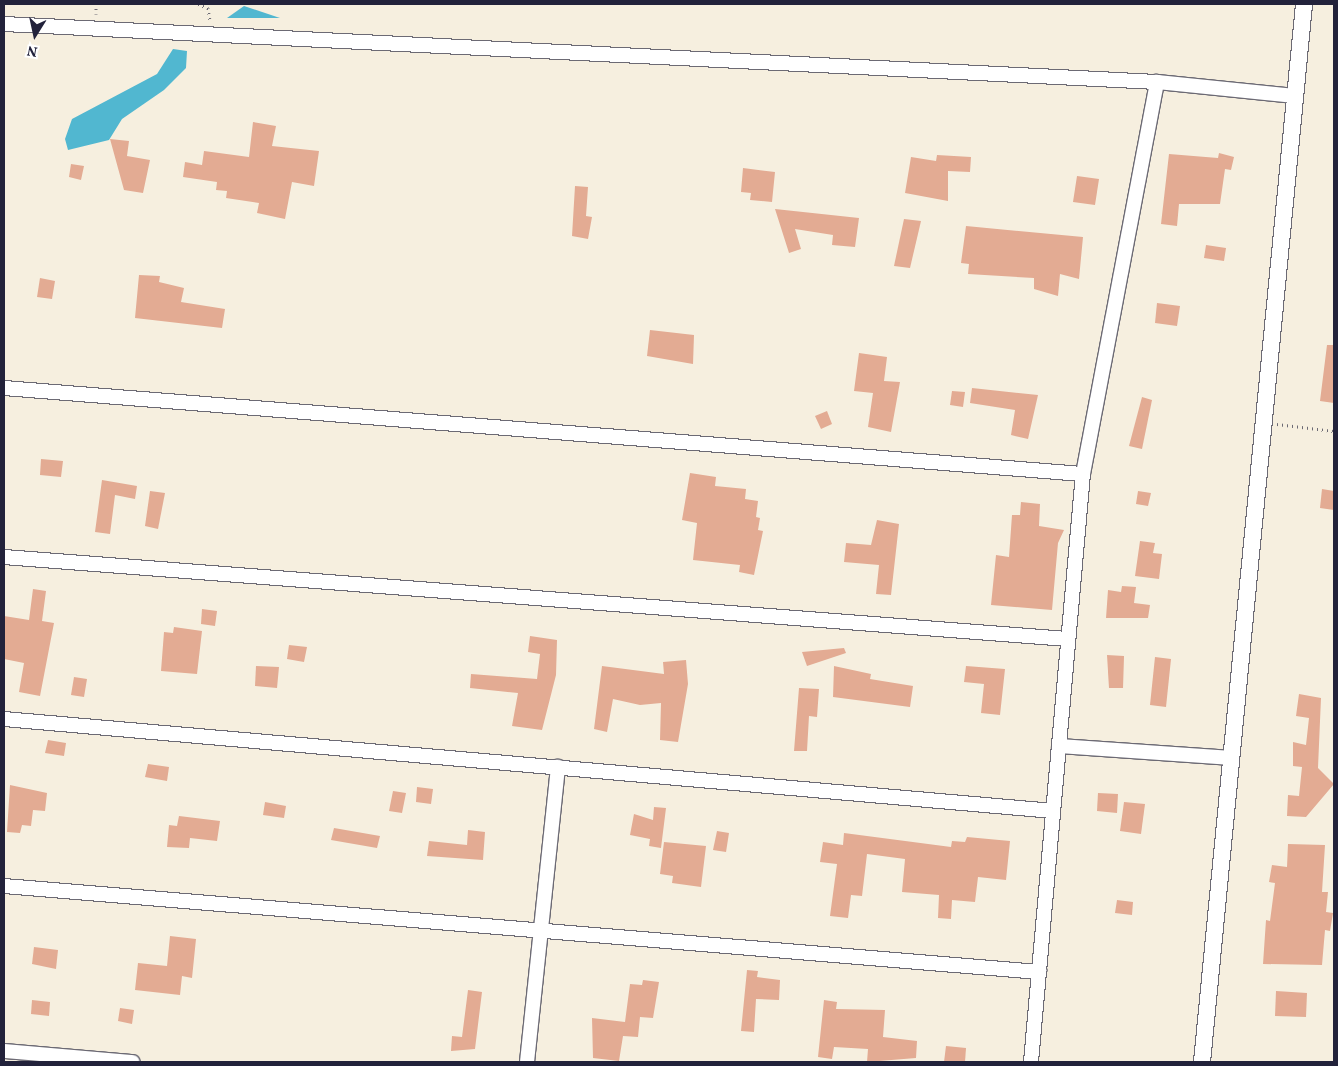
<!DOCTYPE html>
<style>
body{margin:0}
#map{position:relative;width:1338px;height:1066px;overflow:hidden;background:#f6efdf;font-family:Vollkorn,serif}
div>[style]{position:absolute}
[style*='--x']{left:calc(var(--x)*1px);top:calc(var(--y)*1px);width:calc(var(--w)*1px);rotate:calc(var(--a)*1deg)}
.water>*{inset:0;background:#51b7d0}
.building>*{inset:0;background:#e3ab93}
.path>*{height:3px;margin-top:-1.5px;transform-origin:0;background:repeating-linear-gradient(90deg,#6c6a74 0 1px,transparent 0 5px)}
.roads{filter:drop-shadow(1px 0 #6c6a74) drop-shadow(-1px 0 #6c6a74) drop-shadow(0 1px #6c6a74) drop-shadow(0 -1px #6c6a74)}
.minor>*{height:14px;margin:-7px;padding:0 7px;transform-origin:7px;border-radius:7px;background:#fff}
.tertiary>*{height:16px;margin:-8px;padding:0 8px;transform-origin:8px;border-radius:8px;background:#fff}
span{translate:-50% -50%;white-space:nowrap;text-align:center;line-height:1.15;-webkit-text-stroke:5px #fff;paint-order:stroke}
.frame{position:absolute;inset:0;border:5px solid #22223b;pointer-events:none}
.north{position:absolute;left:10px;top:10px;width:50px;height:50px;-webkit-text-stroke:4px #fff;paint-order:stroke;rotate:190deg;font-size:14px;font-weight:700;line-height:20px;text-align:center;color:#22223b}
.north::after{content:'';display:block;margin:auto;width:18px;height:22px;background:#22223b;clip-path:polygon(50% 0,100% 100%,50% 72%,0 100%)}
</style>
<div id="map">
<div class="water">
<i style="clip-path:polygon(244px 6px,280px 18px,227px 18px)"></i>
<i style="clip-path:polygon(173px 49px,187px 51px,186px 68px,164px 90px,122px 119px,109px 140px,68px 150px,65px 139px,72px 119px,157px 74px)"></i>
</div>
<div class="building">
<i style="clip-path:polygon(253px 122px,276px 126px,272px 146px,319px 151px,314px 186px,292px 182px,285px 219px,257px 213px,259px 203px,226px 198px,227px 191px,216px 190px,217px 182px,183px 177px,185px 162px,202px 165px,204px 151px,249px 157px)"></i>
<i style="clip-path:polygon(110px 139px,129px 141px,127px 156px,150px 160px,143px 193px,124px 190px)"></i>
<i style="clip-path:polygon(1219px 153px,1234px 157px,1231px 170px,1225px 169px,1220px 204px,1179px 204px,1177px 226px,1161px 224px,1169px 154px,1218px 158px)"></i>
<i style="clip-path:polygon(937px 155px,971px 157px,970px 172px,948px 171px,948px 201px,905px 193px,911px 157px,936px 161px)"></i>
<i style="clip-path:polygon(71px 164px,84px 166px,81px 180px,69px 177px)"></i>
<i style="clip-path:polygon(743px 168px,775px 172px,772px 202px,750px 200px,751px 193px,741px 192px)"></i>
<i style="clip-path:polygon(1077px 176px,1099px 179px,1095px 205px,1073px 202px)"></i>
<i style="clip-path:polygon(575px 186px,588px 187px,586px 216px,592px 217px,588px 239px,572px 236px)"></i>
<i style="clip-path:polygon(775px 209px,859px 218px,855px 247px,832px 245px,833px 235px,795px 229px,801px 249px,789px 253px)"></i>
<i style="clip-path:polygon(904px 219px,921px 221px,910px 268px,894px 266px)"></i>
<i style="clip-path:polygon(966px 226px,1083px 237px,1079px 279px,1060px 274px,1058px 296px,1034px 289px,1034px 278px,968px 274px,969px 264px,961px 263px)"></i>
<i style="clip-path:polygon(1206px 245px,1226px 248px,1224px 261px,1204px 258px)"></i>
<i style="clip-path:polygon(139px 275px,160px 276px,159px 282px,184px 288px,181px 302px,225px 309px,222px 328px,135px 318px)"></i>
<i style="clip-path:polygon(40px 278px,55px 281px,52px 299px,37px 297px)"></i>
<i style="clip-path:polygon(1157px 303px,1180px 306px,1177px 326px,1155px 323px)"></i>
<i style="clip-path:polygon(650px 330px,694px 335px,693px 364px,647px 356px)"></i>
<i style="clip-path:polygon(1327px 345px,1334px 345px,1334px 403px,1320px 401px)"></i>
<i style="clip-path:polygon(859px 353px,887px 357px,884px 381px,900px 382px,891px 432px,868px 427px,873px 393px,854px 391px)"></i>
<i style="clip-path:polygon(972px 388px,1038px 395px,1028px 439px,1011px 435px,1015px 410px,970px 403px)"></i>
<i style="clip-path:polygon(952px 391px,965px 392px,963px 407px,950px 405px)"></i>
<i style="clip-path:polygon(1142px 397px,1152px 400px,1142px 449px,1129px 446px)"></i>
<i style="clip-path:polygon(827px 411px,832px 424px,821px 429px,815px 416px)"></i>
<i style="clip-path:polygon(41px 459px,63px 461px,61px 477px,40px 475px)"></i>
<i style="clip-path:polygon(690px 473px,716px 477px,715px 486px,746px 489px,745px 499px,758px 501px,756px 517px,760px 518px,758px 530px,763px 531px,754px 575px,739px 572px,740px 565px,693px 560px,697px 523px,682px 520px)"></i>
<i style="clip-path:polygon(102px 480px,137px 486px,135px 499px,115px 495px,110px 534px,95px 532px)"></i>
<i style="clip-path:polygon(1322px 489px,1334px 491px,1334px 510px,1320px 508px)"></i>
<i style="clip-path:polygon(150px 491px,165px 493px,158px 529px,145px 526px)"></i>
<i style="clip-path:polygon(1138px 491px,1151px 493px,1148px 506px,1136px 504px)"></i>
<i style="clip-path:polygon(1021px 502px,1040px 504px,1039px 526px,1064px 530px,1058px 543px,1052px 610px,991px 605px,996px 555px,1009px 557px,1012px 515px,1020px 515px)"></i>
<i style="clip-path:polygon(877px 520px,899px 524px,891px 595px,876px 594px,879px 565px,844px 562px,846px 543px,871px 545px)"></i>
<i style="clip-path:polygon(1140px 541px,1155px 543px,1153px 553px,1162px 554px,1159px 579px,1135px 576px)"></i>
<i style="clip-path:polygon(1122px 586px,1136px 587px,1134px 603px,1150px 605px,1148px 618px,1106px 618px,1108px 590px,1121px 592px)"></i>
<i style="clip-path:polygon(33px 589px,46px 591px,42px 621px,54px 623px,40px 696px,19px 692px,24px 663px,4px 659px,4px 616px,29px 620px)"></i>
<i style="clip-path:polygon(202px 609px,217px 611px,215px 626px,201px 624px)"></i>
<i style="clip-path:polygon(174px 627px,202px 631px,197px 674px,161px 671px,164px 632px,173px 633px)"></i>
<i style="clip-path:polygon(530px 636px,557px 640px,556px 675px,542px 730px,512px 726px,518px 693px,470px 688px,471px 674px,537px 679px,540px 654px,528px 652px)"></i>
<i style="clip-path:polygon(289px 645px,307px 647px,304px 662px,287px 659px)"></i>
<i style="clip-path:polygon(844px 648px,846px 653px,807px 666px,802px 652px)"></i>
<i style="clip-path:polygon(1107px 655px,1124px 656px,1123px 688px,1109px 688px)"></i>
<i style="clip-path:polygon(1155px 657px,1171px 659px,1166px 707px,1150px 705px)"></i>
<i style="clip-path:polygon(686px 660px,688px 684px,678px 742px,660px 740px,661px 703px,640px 705px,613px 699px,607px 732px,594px 729px,602px 666px,664px 674px,663px 662px)"></i>
<i style="clip-path:polygon(256px 666px,279px 667px,277px 688px,255px 686px)"></i>
<i style="clip-path:polygon(834px 666px,871px 674px,870px 679px,913px 686px,910px 707px,833px 697px)"></i>
<i style="clip-path:polygon(966px 666px,1005px 669px,1000px 715px,981px 713px,984px 684px,964px 682px)"></i>
<i style="clip-path:polygon(74px 677px,87px 679px,84px 697px,71px 695px)"></i>
<i style="clip-path:polygon(799px 688px,819px 689px,817px 717px,809px 716px,807px 751px,794px 751px)"></i>
<i style="clip-path:polygon(1299px 694px,1321px 698px,1318px 768px,1334px 784px,1306px 817px,1287px 816px,1288px 795px,1299px 796px,1302px 767px,1293px 766px,1293px 742px,1306px 745px,1309px 718px,1296px 716px)"></i>
<i style="clip-path:polygon(48px 740px,66px 743px,64px 756px,45px 753px)"></i>
<i style="clip-path:polygon(148px 764px,169px 767px,167px 781px,145px 777px)"></i>
<i style="clip-path:polygon(10px 785px,47px 793px,45px 811px,33px 810px,31px 826px,22px 825px,20px 833px,7px 832px)"></i>
<i style="clip-path:polygon(417px 787px,433px 789px,431px 804px,416px 802px)"></i>
<i style="clip-path:polygon(393px 791px,406px 793px,402px 813px,389px 811px)"></i>
<i style="clip-path:polygon(1098px 793px,1118px 794px,1117px 813px,1097px 811px)"></i>
<i style="clip-path:polygon(265px 802px,286px 806px,284px 818px,263px 815px)"></i>
<i style="clip-path:polygon(1124px 802px,1145px 804px,1141px 834px,1120px 831px)"></i>
<i style="clip-path:polygon(654px 807px,666px 808px,661px 848px,649px 846px,650px 839px,630px 835px,634px 814px,653px 820px)"></i>
<i style="clip-path:polygon(179px 816px,220px 821px,217px 841px,190px 838px,189px 848px,167px 847px,169px 825px,177px 826px)"></i>
<i style="clip-path:polygon(334px 828px,380px 836px,377px 848px,331px 840px)"></i>
<i style="clip-path:polygon(468px 830px,485px 832px,483px 860px,427px 856px,429px 841px,467px 845px)"></i>
<i style="clip-path:polygon(717px 831px,729px 833px,726px 852px,713px 850px)"></i>
<i style="clip-path:polygon(844px 833px,951px 847px,952px 841px,965px 842px,967px 837px,1010px 841px,1006px 880px,978px 877px,975px 902px,952px 900px,951px 919px,938px 918px,939px 895px,902px 892px,905px 859px,867px 854px,862px 896px,851px 895px,848px 918px,830px 916px,837px 864px,820px 862px,823px 842px,843px 845px)"></i>
<i style="clip-path:polygon(664px 842px,706px 846px,701px 887px,672px 883px,673px 876px,660px 874px)"></i>
<i style="clip-path:polygon(1288px 844px,1325px 845px,1322px 892px,1328px 892px,1326px 912px,1333px 913px,1330px 931px,1325px 930px,1322px 965px,1263px 964px,1266px 920px,1270px 921px,1275px 883px,1269px 882px,1272px 865px,1287px 867px)"></i>
<i style="clip-path:polygon(1117px 900px,1133px 902px,1132px 915px,1115px 913px)"></i>
<i style="clip-path:polygon(170px 936px,196px 939px,192px 978px,182px 976px,180px 995px,135px 990px,138px 963px,167px 966px)"></i>
<i style="clip-path:polygon(34px 947px,58px 950px,56px 969px,32px 964px)"></i>
<i style="clip-path:polygon(747px 970px,758px 971px,757px 977px,780px 980px,779px 1000px,756px 999px,754px 1032px,741px 1031px)"></i>
<i style="clip-path:polygon(643px 980px,659px 982px,653px 1018px,640px 1017px,638px 1037px,623px 1036px,619px 1061px,593px 1058px,592px 1018px,625px 1022px,630px 984px,642px 985px)"></i>
<i style="clip-path:polygon(468px 990px,482px 992px,475px 1049px,451px 1051px,452px 1036px,462px 1037px)"></i>
<i style="clip-path:polygon(1276px 991px,1307px 993px,1306px 1017px,1275px 1016px)"></i>
<i style="clip-path:polygon(32px 1000px,50px 1002px,49px 1016px,31px 1014px)"></i>
<i style="clip-path:polygon(824px 1000px,837px 1002px,836px 1009px,885px 1010px,883px 1037px,917px 1041px,916px 1058px,867px 1062px,868px 1049px,834px 1047px,832px 1059px,818px 1057px)"></i>
<i style="clip-path:polygon(120px 1008px,134px 1010px,132px 1024px,118px 1021px)"></i>
<i style="clip-path:polygon(946px 1046px,966px 1048px,965px 1062px,944px 1062px)"></i>
</div>
<div class="path">
<i style="--x:198;--y:4;--w:11;--a:22"></i>
<i style="--x:208;--y:8;--w:12;--a:81"></i>
<i style="--x:96;--y:14;--w:10;--a:-90"></i>
<i style="--x:1277;--y:424;--w:57;--a:7"></i>
</div>
<div class="roads">
<div class="minor">
<i style="--x:4;--y:24;--w:1154;--a:2.88"></i>
<i style="--x:1157;--y:82;--w:139;--a:5.8"></i>
<i style="--x:4;--y:388;--w:1082;--a:4.56"></i>
<i style="--x:4;--y:557;--w:1067;--a:4.41"></i>
<i style="--x:4;--y:719;--w:1053;--a:5.01"></i>
<i style="--x:1059;--y:746;--w:170;--a:4"></i>
<i style="--x:4;--y:886;--w:1039;--a:4.75"></i>
<i style="--x:4;--y:1051;--w:129;--a:4.9"></i>
<i style="--x:527;--y:1062;--w:297;--a:-84"></i>
<i style="--x:1031;--y:1062;--w:590;--a:-84.95"></i>
<i style="--x:1083;--y:474;--w:399;--a:-79.3"></i>
</div>
<div class="tertiary">
<i style="--x:1202;--y:1062;--w:1063;--a:-84.49"></i>
</div>
</div>
<div class="frame"></div>
<div class="north">N</div>
</div>
